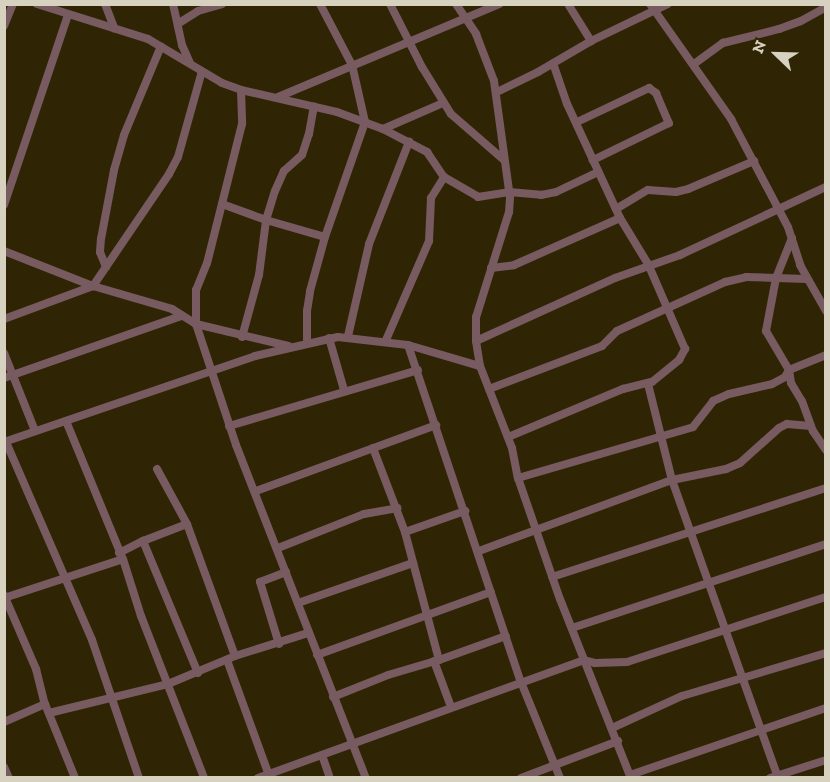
<!DOCTYPE html>
<style>
body{margin:0}
#map{position:relative;width:830px;height:782px;overflow:hidden;background:#2f2505;font-family:"Zilla Slab",serif}
div>[style]{position:absolute}
[style*='--x']{left:calc(var(--x)*1px);top:calc(var(--y)*1px);width:calc(var(--w)*1px);rotate:calc(var(--a)*1deg)}
.minor>*{height:8px;margin:-4px;padding:0 4px;transform-origin:4px;border-radius:4px;background:#785a61}
span{translate:-50% -50%;white-space:nowrap;text-align:center;line-height:1.15;-webkit-text-stroke:4.5px #2f2505;paint-order:stroke}
.frame{position:absolute;inset:0;border:6px solid #d7d1c0;pointer-events:none}
.north{position:absolute;left:746px;top:24px;width:60px;height:60px;-webkit-text-stroke:4px #2f2505;paint-order:stroke;rotate:293deg;font-size:16px;font-weight:700;line-height:24px;text-align:center;color:#d7d1c0}
.north::after{content:'';display:block;margin:auto;width:21px;height:27px;background:#d7d1c0;clip-path:polygon(50% 0,100% 100%,50% 72%,0 100%)}
</style>
<div id="map">
<div class="minor">
<i style="--x:37;--y:4;--w:116;--a:17.5"></i>
<i style="--x:148;--y:39;--w:86;--a:30.7"></i>
<i style="--x:222;--y:83;--w:20;--a:20"></i>
<i style="--x:241;--y:90;--w:98;--a:12.9"></i>
<i style="--x:337;--y:112;--w:49;--a:20.3"></i>
<i style="--x:383;--y:129;--w:50;--a:27.6"></i>
<i style="--x:427;--y:152;--w:30;--a:56"></i>
<i style="--x:444;--y:177;--w:39;--a:30"></i>
<i style="--x:478;--y:197;--w:31;--a:-9"></i>
<i style="--x:509;--y:192;--w:32;--a:5"></i>
<i style="--x:541;--y:195;--w:15;--a:-11"></i>
<i style="--x:556;--y:192;--w:47;--a:-25.5"></i>
<i style="--x:105;--y:4;--w:26;--a:69"></i>
<i style="--x:173;--y:4;--w:42;--a:77.6"></i>
<i style="--x:182;--y:45;--w:20;--a:66"></i>
<i style="--x:390;--y:4;--w:71;--a:63.1"></i>
<i style="--x:422;--y:67;--w:55;--a:58.3"></i>
<i style="--x:451;--y:114;--w:69;--a:40.9"></i>
<i style="--x:456;--y:4;--w:36;--a:56"></i>
<i style="--x:476;--y:34;--w:50;--a:69"></i>
<i style="--x:494;--y:81;--w:118;--a:82.2"></i>
<i style="--x:510;--y:198;--w:14;--a:94"></i>
<i style="--x:509;--y:212;--w:110;--a:107.4"></i>
<i style="--x:476;--y:317;--w:24;--a:90"></i>
<i style="--x:476;--y:341;--w:25;--a:81"></i>
<i style="--x:480;--y:366;--w:88;--a:68.7"></i>
<i style="--x:512;--y:448;--w:31;--a:79"></i>
<i style="--x:518;--y:478;--w:128;--a:70.9"></i>
<i style="--x:560;--y:599;--w:193;--a:68.4"></i>
<i style="--x:568;--y:4;--w:44;--a:58.1"></i>
<i style="--x:650;--y:4;--w:141;--a:54.8"></i>
<i style="--x:731;--y:119;--w:122;--a:62.2"></i>
<i style="--x:788;--y:227;--w:40;--a:72"></i>
<i style="--x:800;--y:265;--w:53;--a:60.5"></i>
<i style="--x:179;--y:23;--w:22;--a:-32"></i>
<i style="--x:198;--y:11;--w:25;--a:-16"></i>
<i style="--x:4;--y:26;--w:24;--a:-68"></i>
<i style="--x:694;--y:64;--w:36;--a:-36"></i>
<i style="--x:723;--y:43;--w:58;--a:-14"></i>
<i style="--x:779;--y:29;--w:23;--a:-20"></i>
<i style="--x:801;--y:21;--w:29;--a:-29"></i>
<i style="--x:241;--y:90;--w:34;--a:88"></i>
<i style="--x:242;--y:124;--w:143;--a:104.1"></i>
<i style="--x:207;--y:263;--w:29;--a:112"></i>
<i style="--x:196;--y:290;--w:34;--a:90"></i>
<i style="--x:196;--y:324;--w:127;--a:71.7"></i>
<i style="--x:236;--y:445;--w:357;--a:68.7"></i>
<i style="--x:497;--y:92;--w:46;--a:-26"></i>
<i style="--x:538;--y:72;--w:61;--a:-30.3"></i>
<i style="--x:591;--y:41;--w:85;--a:-25.7"></i>
<i style="--x:278;--y:97;--w:240;--a:-22.8"></i>
<i style="--x:577;--y:122;--w:80;--a:-25.3"></i>
<i style="--x:649;--y:88;--w:9;--a:36"></i>
<i style="--x:656;--y:93;--w:33;--a:67"></i>
<i style="--x:669;--y:123;--w:85;--a:154"></i>
<i style="--x:383;--y:129;--w:65;--a:-23.4"></i>
<i style="--x:222;--y:204;--w:47;--a:20"></i>
<i style="--x:266;--y:220;--w:61;--a:16.1"></i>
<i style="--x:4;--y:205;--w:200;--a:-71.4"></i>
<i style="--x:616;--y:209;--w:37;--a:-31"></i>
<i style="--x:648;--y:190;--w:28;--a:4"></i>
<i style="--x:676;--y:192;--w:12;--a:-14"></i>
<i style="--x:688;--y:189;--w:72;--a:-23"></i>
<i style="--x:792;--y:238;--w:43;--a:111.8"></i>
<i style="--x:776;--y:278;--w:54;--a:100.7"></i>
<i style="--x:766;--y:331;--w:45;--a:59.5"></i>
<i style="--x:789;--y:370;--w:13;--a:81"></i>
<i style="--x:791;--y:383;--w:21;--a:59"></i>
<i style="--x:802;--y:401;--w:32;--a:70"></i>
<i style="--x:813;--y:431;--w:23;--a:56"></i>
<i style="--x:4;--y:251;--w:96;--a:21.5"></i>
<i style="--x:93;--y:286;--w:82;--a:16.2"></i>
<i style="--x:172;--y:309;--w:28;--a:32"></i>
<i style="--x:196;--y:324;--w:95;--a:13.4"></i>
<i style="--x:106;--y:267;--w:16;--a:-112"></i>
<i style="--x:100;--y:252;--w:13;--a:-86"></i>
<i style="--x:101;--y:239;--w:70;--a:-79.3"></i>
<i style="--x:114;--y:170;--w:36;--a:-74"></i>
<i style="--x:124;--y:135;--w:96;--a:-67.4"></i>
<i style="--x:491;--y:268;--w:23;--a:-7"></i>
<i style="--x:514;--y:265;--w:116;--a:-23.9"></i>
<i style="--x:4;--y:319;--w:95;--a:-20.3"></i>
<i style="--x:93;--y:286;--w:135;--a:-55.8"></i>
<i style="--x:169;--y:174;--w:19;--a:-62"></i>
<i style="--x:178;--y:157;--w:89;--a:-74.4"></i>
<i style="--x:348;--y:336;--w:94;--a:-77.1"></i>
<i style="--x:369;--y:244;--w:110;--a:-68.6"></i>
<i style="--x:242;--y:337;--w:64;--a:-74.7"></i>
<i style="--x:259;--y:275;--w:55;--a:-82.7"></i>
<i style="--x:266;--y:220;--w:30;--a:-73"></i>
<i style="--x:275;--y:191;--w:22;--a:-66"></i>
<i style="--x:284;--y:171;--w:24;--a:-42"></i>
<i style="--x:302;--y:155;--w:22;--a:-72"></i>
<i style="--x:309;--y:134;--w:28;--a:-80"></i>
<i style="--x:329;--y:338;--w:54;--a:73.9"></i>
<i style="--x:386;--y:340;--w:108;--a:-66.5"></i>
<i style="--x:429;--y:241;--w:43;--a:-87.3"></i>
<i style="--x:431;--y:198;--w:25;--a:-58"></i>
<i style="--x:476;--y:341;--w:153;--a:-24.4"></i>
<i style="--x:615;--y:278;--w:69;--a:-19.5"></i>
<i style="--x:680;--y:255;--w:161;--a:-25"></i>
<i style="--x:307;--y:343;--w:32;--a:-90"></i>
<i style="--x:307;--y:311;--w:20;--a:-81"></i>
<i style="--x:310;--y:291;--w:56;--a:-74.5"></i>
<i style="--x:325;--y:237;--w:122;--a:-70.8"></i>
<i style="--x:365;--y:122;--w:58;--a:-102.8"></i>
<i style="--x:352;--y:65;--w:69;--a:-117.7"></i>
<i style="--x:408;--y:345;--w:355;--a:71.5"></i>
<i style="--x:521;--y:682;--w:104;--a:67.9"></i>
<i style="--x:4;--y:353;--w:84;--a:68.3"></i>
<i style="--x:4;--y:378;--w:188;--a:-19.3"></i>
<i style="--x:648;--y:384;--w:99;--a:76"></i>
<i style="--x:672;--y:480;--w:316;--a:70.4"></i>
<i style="--x:489;--y:389;--w:121;--a:-20.8"></i>
<i style="--x:602;--y:346;--w:21;--a:-45"></i>
<i style="--x:617;--y:331;--w:119;--a:-24.4"></i>
<i style="--x:725;--y:282;--w:22;--a:-13"></i>
<i style="--x:746;--y:277;--w:60;--a:1.9"></i>
<i style="--x:66;--y:421;--w:149;--a:67.6"></i>
<i style="--x:123;--y:559;--w:60;--a:72.5"></i>
<i style="--x:141;--y:616;--w:174;--a:68.7"></i>
<i style="--x:229;--y:426;--w:197;--a:-16.5"></i>
<i style="--x:508;--y:437;--w:125;--a:-22.7"></i>
<i style="--x:623;--y:389;--w:30;--a:-14"></i>
<i style="--x:652;--y:382;--w:35;--a:-39"></i>
<i style="--x:679;--y:360;--w:13;--a:-61"></i>
<i style="--x:685;--y:349;--w:93;--a:-113.5"></i>
<i style="--x:648;--y:264;--w:54;--a:-121.3"></i>
<i style="--x:620;--y:218;--w:126;--a:-114.9"></i>
<i style="--x:567;--y:104;--w:43;--a:-108.9"></i>
<i style="--x:4;--y:442;--w:265;--a:-18.9"></i>
<i style="--x:255;--y:356;--w:85;--a:-12.9"></i>
<i style="--x:338;--y:337;--w:70;--a:6.5"></i>
<i style="--x:408;--y:345;--w:75;--a:16.3"></i>
<i style="--x:6;--y:442;--w:216;--a:66.5"></i>
<i style="--x:92;--y:640;--w:146;--a:71.2"></i>
<i style="--x:157;--y:469;--w:63;--a:61.4"></i>
<i style="--x:518;--y:478;--w:182;--a:-16.2"></i>
<i style="--x:693;--y:427;--w:33;--a:-52"></i>
<i style="--x:713;--y:401;--w:17;--a:-24"></i>
<i style="--x:729;--y:394;--w:44;--a:-13.1"></i>
<i style="--x:772;--y:384;--w:15;--a:-28"></i>
<i style="--x:785;--y:377;--w:8;--a:-60"></i>
<i style="--x:789;--y:370;--w:40;--a:-22"></i>
<i style="--x:256;--y:491;--w:192;--a:-20.1"></i>
<i style="--x:405;--y:532;--w:64;--a:-19.3"></i>
<i style="--x:143;--y:541;--w:143;--a:67.4"></i>
<i style="--x:278;--y:548;--w:92;--a:-21.6"></i>
<i style="--x:364;--y:514;--w:34;--a:-10"></i>
<i style="--x:479;--y:551;--w:206;--a:-20.2"></i>
<i style="--x:672;--y:480;--w:55;--a:-11.5"></i>
<i style="--x:726;--y:469;--w:15;--a:-23"></i>
<i style="--x:740;--y:463;--w:52;--a:-41.9"></i>
<i style="--x:779;--y:428;--w:9;--a:-27"></i>
<i style="--x:787;--y:424;--w:24;--a:5"></i>
<i style="--x:119;--y:553;--w:27;--a:-27"></i>
<i style="--x:143;--y:541;--w:47;--a:-21.1"></i>
<i style="--x:187;--y:524;--w:140;--a:70"></i>
<i style="--x:552;--y:577;--w:288;--a:-18"></i>
<i style="--x:4;--y:595;--w:81;--a:66.6"></i>
<i style="--x:36;--y:669;--w:36;--a:76"></i>
<i style="--x:45;--y:704;--w:80;--a:67.9"></i>
<i style="--x:4;--y:598;--w:125;--a:-18.1"></i>
<i style="--x:298;--y:603;--w:122;--a:-19.2"></i>
<i style="--x:572;--y:628;--w:268;--a:-18.3"></i>
<i style="--x:279;--y:644;--w:65;--a:-107"></i>
<i style="--x:260;--y:582;--w:28;--a:-21"></i>
<i style="--x:317;--y:655;--w:185;--a:-19.9"></i>
<i style="--x:227;--y:660;--w:126;--a:70"></i>
<i style="--x:439;--y:660;--w:71;--a:-19.7"></i>
<i style="--x:434;--y:661;--w:49;--a:69.7"></i>
<i style="--x:333;--y:697;--w:59;--a:-21.8"></i>
<i style="--x:388;--y:675;--w:53;--a:-16.4"></i>
<i style="--x:439;--y:660;--w:132;--a:-104.9"></i>
<i style="--x:405;--y:532;--w:90;--a:-110.9"></i>
<i style="--x:49;--y:713;--w:122;--a:-13.7"></i>
<i style="--x:168;--y:684;--w:73;--a:-22.7"></i>
<i style="--x:235;--y:656;--w:77;--a:-17.5"></i>
<i style="--x:4;--y:722;--w:45;--a:-23.7"></i>
<i style="--x:612;--y:728;--w:77;--a:-24.6"></i>
<i style="--x:682;--y:696;--w:150;--a:-16.6"></i>
<i style="--x:322;--y:755;--w:24;--a:71"></i>
<i style="--x:4;--y:767;--w:12;--a:66"></i>
<i style="--x:630;--y:775;--w:207;--a:-18.9"></i>
<i style="--x:258;--y:778;--w:347;--a:-19.9"></i>
<i style="--x:584;--y:660;--w:11;--a:15"></i>
<i style="--x:595;--y:663;--w:32;--a:-2"></i>
<i style="--x:627;--y:662;--w:209;--a:-18.1"></i>
<i style="--x:521;--y:778;--w:104;--a:-20.9"></i>
<i style="--x:770;--y:778;--w:59;--a:-17.8"></i>
</div>
<div class="frame"></div>
<div class="north">N</div>
</div>
